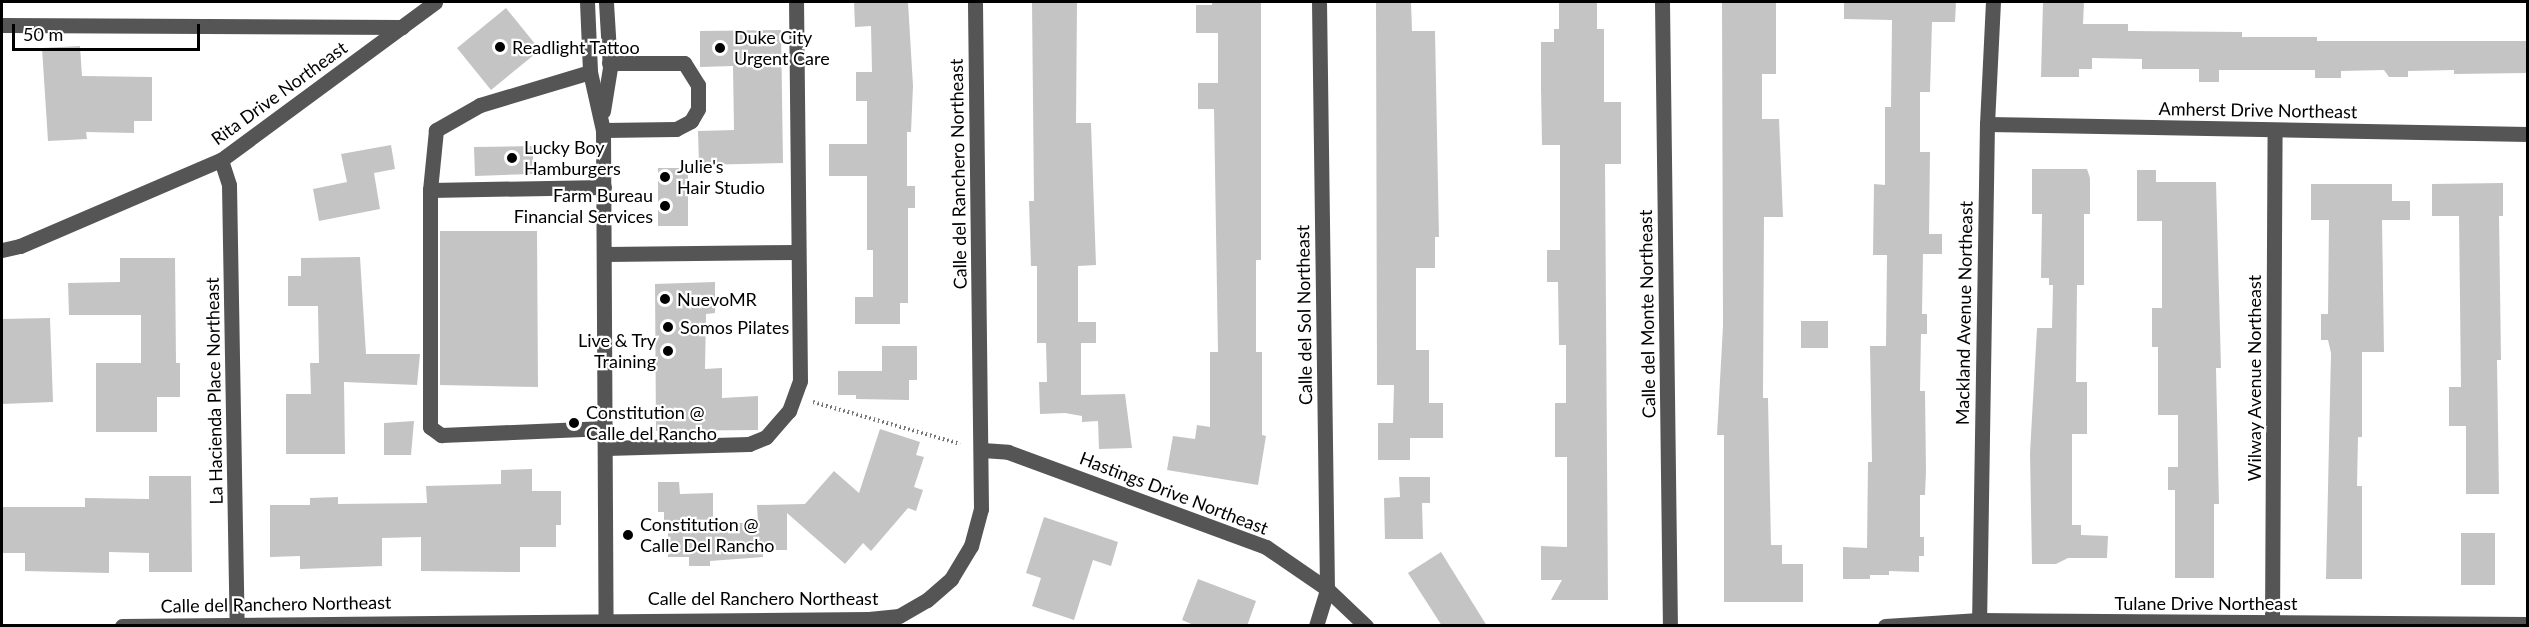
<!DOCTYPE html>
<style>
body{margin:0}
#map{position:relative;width:2529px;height:627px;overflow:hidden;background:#fff;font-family:Lato,sans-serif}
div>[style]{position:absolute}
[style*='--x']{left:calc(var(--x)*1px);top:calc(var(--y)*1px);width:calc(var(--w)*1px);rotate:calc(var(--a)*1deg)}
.building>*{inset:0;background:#c4c4c4}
.path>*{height:4px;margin-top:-2px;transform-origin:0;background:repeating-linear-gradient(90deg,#777 0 1.5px,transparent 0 4.5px)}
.minor>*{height:15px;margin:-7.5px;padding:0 7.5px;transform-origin:7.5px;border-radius:7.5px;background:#555}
.dots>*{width:16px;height:16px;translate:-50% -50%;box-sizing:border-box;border:3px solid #fff;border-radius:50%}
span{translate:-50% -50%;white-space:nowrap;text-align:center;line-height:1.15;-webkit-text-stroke:4.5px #fff;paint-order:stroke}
.poi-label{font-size:18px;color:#000}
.left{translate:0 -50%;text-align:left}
.right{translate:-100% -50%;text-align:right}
.street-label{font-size:18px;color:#000}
.frame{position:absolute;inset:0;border:3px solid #000;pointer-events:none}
.scale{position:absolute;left:12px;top:24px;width:188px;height:27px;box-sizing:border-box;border:3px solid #000;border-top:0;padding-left:8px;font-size:18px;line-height:21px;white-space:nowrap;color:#000;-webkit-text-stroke:4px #fff;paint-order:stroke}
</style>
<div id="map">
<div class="building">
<i style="clip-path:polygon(854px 2px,908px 2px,913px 86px,911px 132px,907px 132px,907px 186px,915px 186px,915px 208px,908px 208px,908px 303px,900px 303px,900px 324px,855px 324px,855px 297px,873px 297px,873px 250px,867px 250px,867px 176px,829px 176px,829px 144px,867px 144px,867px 101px,856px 101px,856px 72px,872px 72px,871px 26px,855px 27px)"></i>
<i style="clip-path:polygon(1032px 2px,1077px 2px,1076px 123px,1091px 123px,1096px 265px,1078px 266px,1078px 322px,1096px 322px,1096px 343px,1081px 343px,1081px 395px,1125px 394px,1132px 448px,1099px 449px,1098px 421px,1082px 422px,1082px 416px,1065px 413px,1040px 414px,1039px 382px,1047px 382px,1046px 343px,1037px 343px,1037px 266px,1031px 266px,1029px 201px,1034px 201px)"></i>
<i style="clip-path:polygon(1212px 2px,1261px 3px,1261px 260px,1256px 260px,1256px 352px,1262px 352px,1262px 435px,1266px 436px,1258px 485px,1167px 470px,1173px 436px,1195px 439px,1197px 425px,1210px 427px,1210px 352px,1218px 352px,1214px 109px,1198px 109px,1198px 83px,1218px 83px,1218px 33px,1196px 33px,1196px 5px,1212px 5px)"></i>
<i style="clip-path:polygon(1376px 2px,1411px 2px,1412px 31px,1435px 31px,1439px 237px,1435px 237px,1435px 268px,1416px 268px,1416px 350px,1429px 350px,1429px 403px,1443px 403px,1443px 438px,1410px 438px,1410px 460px,1378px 460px,1378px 423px,1393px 423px,1394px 385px,1377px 385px)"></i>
<i style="clip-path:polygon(1559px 2px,1597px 2px,1597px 29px,1604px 29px,1604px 102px,1621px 102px,1621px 164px,1605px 164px,1608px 600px,1551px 600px,1562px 580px,1541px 580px,1541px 546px,1567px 547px,1567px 457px,1555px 457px,1555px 403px,1566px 403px,1566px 345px,1559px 345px,1558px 282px,1547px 282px,1547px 250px,1560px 250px,1560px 145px,1542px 145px,1541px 89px,1541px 42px,1554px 42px,1554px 29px,1559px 29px)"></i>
<i style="clip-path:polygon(1722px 2px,1776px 2px,1776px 74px,1762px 74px,1762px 119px,1779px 119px,1783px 217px,1764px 217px,1763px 398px,1768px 398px,1771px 545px,1782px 545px,1782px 564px,1803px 564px,1803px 602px,1724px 602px,1724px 435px,1717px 435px,1723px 326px)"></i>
<i style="clip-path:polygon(1844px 2px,1956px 2px,1955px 22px,1932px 22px,1930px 92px,1920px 92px,1920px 152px,1930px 152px,1929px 234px,1942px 234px,1942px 254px,1923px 254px,1922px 314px,1927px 314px,1927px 334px,1921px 334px,1920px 391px,1925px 391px,1926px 471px,1925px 495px,1920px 495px,1920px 537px,1924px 537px,1924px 556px,1919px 556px,1919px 572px,1889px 571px,1889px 575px,1870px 575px,1870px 579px,1843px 579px,1843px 547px,1867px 548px,1868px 462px,1872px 462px,1870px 346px,1886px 346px,1887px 255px,1873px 255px,1874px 184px,1885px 185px,1885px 107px,1891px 107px,1892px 20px,1844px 19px)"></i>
<i style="clip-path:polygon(2043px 2px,2084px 2px,2083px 24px,2128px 24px,2128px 31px,2242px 32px,2242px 37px,2317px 37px,2317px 41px,2528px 41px,2528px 73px,2454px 74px,2454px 70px,2408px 71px,2408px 77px,2389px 77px,2384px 70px,2341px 71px,2341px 78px,2315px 78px,2315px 70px,2219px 70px,2219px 82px,2199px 82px,2199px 69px,2142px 69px,2142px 59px,2092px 58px,2092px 69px,2079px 69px,2079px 77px,2041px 77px)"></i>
<i style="clip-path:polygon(506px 8px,540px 50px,491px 90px,457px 48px)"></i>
<i style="clip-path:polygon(781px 30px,783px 163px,699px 165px,698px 131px,734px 130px,733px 66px,700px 67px,700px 31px)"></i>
<i style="clip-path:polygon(80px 46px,82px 76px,152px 77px,152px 121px,134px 121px,134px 133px,86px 132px,87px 139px,48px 141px,42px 48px)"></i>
<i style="clip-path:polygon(391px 145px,395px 169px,374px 173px,380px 209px,319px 221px,313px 189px,347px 182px,341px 154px)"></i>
<i style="clip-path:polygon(533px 146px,533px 174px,475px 176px,474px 147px)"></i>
<i style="clip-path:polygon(658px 168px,688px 168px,688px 226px,658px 226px)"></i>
<i style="clip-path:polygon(2032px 169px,2087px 169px,2090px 178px,2090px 214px,2084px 214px,2084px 285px,2077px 285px,2076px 382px,2087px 382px,2087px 434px,2072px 434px,2072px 525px,2081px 525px,2081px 535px,2108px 536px,2107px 558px,2068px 558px,2056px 564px,2032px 564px,2030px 453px,2037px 328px,2052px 328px,2053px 285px,2049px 285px,2049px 278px,2041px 278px,2042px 214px,2032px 214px)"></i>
<i style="clip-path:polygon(2137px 170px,2156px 170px,2156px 182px,2216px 182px,2221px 368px,2216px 368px,2219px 504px,2214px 504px,2214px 578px,2175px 578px,2175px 490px,2168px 490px,2168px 467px,2178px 467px,2178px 415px,2158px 415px,2158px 347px,2152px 347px,2152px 308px,2162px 308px,2162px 221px,2137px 221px)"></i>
<i style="clip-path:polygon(2503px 183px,2503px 216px,2499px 216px,2501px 360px,2497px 360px,2499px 494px,2466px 494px,2466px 426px,2449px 426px,2449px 387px,2461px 387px,2459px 216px,2432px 216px,2432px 184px)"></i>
<i style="clip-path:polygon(2311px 184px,2392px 184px,2392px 201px,2410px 201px,2410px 220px,2382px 220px,2384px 352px,2362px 352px,2362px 437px,2358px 437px,2357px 486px,2362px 486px,2362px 579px,2326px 579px,2331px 353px,2328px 340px,2321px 340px,2321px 314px,2328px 314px,2329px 220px,2311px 220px)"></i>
<i style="clip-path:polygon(440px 231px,537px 231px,538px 387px,440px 385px)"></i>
<i style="clip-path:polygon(360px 257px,366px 354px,420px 354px,417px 385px,344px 382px,345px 454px,286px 454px,286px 394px,311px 394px,310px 363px,319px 363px,318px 306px,288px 306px,288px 276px,301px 276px,301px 258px)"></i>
<i style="clip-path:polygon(120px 258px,175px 258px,176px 363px,180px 363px,180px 397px,157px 397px,157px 432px,96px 432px,96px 363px,141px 363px,141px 315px,69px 315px,68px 283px,120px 282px)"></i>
<i style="clip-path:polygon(715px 282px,715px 313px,706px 314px,705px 369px,722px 368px,722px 398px,758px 396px,758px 430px,656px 431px,655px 284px)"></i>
<i style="clip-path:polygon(50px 318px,53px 402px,2px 404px,2px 319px)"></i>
<i style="clip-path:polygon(1801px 321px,1828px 321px,1828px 348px,1801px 348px)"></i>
<i style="clip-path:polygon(882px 346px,917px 346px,917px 380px,909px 380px,909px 400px,856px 399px,856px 395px,838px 395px,838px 371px,882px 371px)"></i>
<i style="clip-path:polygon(414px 421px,411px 455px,384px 455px,384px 423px)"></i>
<i style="clip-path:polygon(880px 429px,920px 442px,916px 455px,924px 457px,914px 487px,923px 490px,916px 511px,908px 508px,871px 551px,863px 543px,845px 564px,787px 513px,787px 550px,763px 550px,763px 557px,710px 561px,710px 566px,689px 566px,689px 557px,668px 557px,668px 522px,664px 522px,664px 512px,658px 512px,658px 482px,679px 482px,680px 494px,713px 493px,713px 523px,758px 523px,757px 505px,805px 504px,834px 471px,859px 493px)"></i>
<i style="clip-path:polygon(532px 469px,532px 491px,561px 491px,561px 525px,556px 525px,556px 547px,520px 547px,520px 572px,421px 571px,421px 537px,382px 538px,382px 566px,300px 569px,300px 556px,270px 557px,270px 505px,310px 505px,310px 498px,338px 497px,338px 504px,427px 503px,426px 486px,501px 484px,501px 470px)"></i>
<i style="clip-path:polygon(149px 476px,191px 476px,192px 572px,149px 572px,149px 553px,109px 552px,109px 573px,25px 571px,25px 553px,2px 553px,2px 507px,85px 507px,85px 498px,149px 499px)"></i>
<i style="clip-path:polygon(1399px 477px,1430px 477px,1430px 503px,1422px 503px,1423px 539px,1385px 539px,1384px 498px,1400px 497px)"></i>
<i style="clip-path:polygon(1044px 517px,1118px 542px,1111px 566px,1093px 560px,1074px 620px,1032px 606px,1041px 578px,1026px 573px)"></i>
<i style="clip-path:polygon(2461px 533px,2495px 533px,2495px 585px,2461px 585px)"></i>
<i style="clip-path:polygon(1441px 552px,1487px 626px,1442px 626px,1408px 573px)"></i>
<i style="clip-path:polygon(1198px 579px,1256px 601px,1247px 626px,1196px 626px,1182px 620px)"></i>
</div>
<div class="path">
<i style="--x:813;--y:402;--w:153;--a:15.9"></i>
</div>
<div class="minor">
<i style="--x:587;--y:2;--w:70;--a:87.5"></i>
<i style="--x:590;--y:72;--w:59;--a:77.4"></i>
<i style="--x:603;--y:130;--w:496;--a:89.7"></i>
<i style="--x:1662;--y:2;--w:624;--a:89.27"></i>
<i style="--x:2;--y:25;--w:400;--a:0.3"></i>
<i style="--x:590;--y:72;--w:115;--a:163.3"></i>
<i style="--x:480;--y:105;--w:51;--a:150.4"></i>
<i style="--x:436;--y:130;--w:60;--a:95.7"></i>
<i style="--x:430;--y:190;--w:237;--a:90"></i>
<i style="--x:430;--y:427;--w:14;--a:36"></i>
<i style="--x:441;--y:435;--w:165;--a:-2.4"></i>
<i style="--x:603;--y:111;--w:44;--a:-80.8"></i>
<i style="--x:610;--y:68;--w:66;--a:-93.5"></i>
<i style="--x:1987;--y:124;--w:541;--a:1.06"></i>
<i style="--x:603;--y:130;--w:73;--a:-0.8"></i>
<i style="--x:676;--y:129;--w:17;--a:-28"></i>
<i style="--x:691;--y:121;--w:14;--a:-60"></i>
<i style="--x:698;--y:109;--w:24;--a:-90"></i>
<i style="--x:698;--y:85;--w:26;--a:-122"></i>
<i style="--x:684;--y:63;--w:75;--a:180"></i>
<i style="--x:221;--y:160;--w:26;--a:72"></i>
<i style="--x:229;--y:185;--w:439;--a:89"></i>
<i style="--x:430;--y:190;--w:174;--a:-1"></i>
<i style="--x:2;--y:250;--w:18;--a:-13"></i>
<i style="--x:20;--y:246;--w:219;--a:-23.2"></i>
<i style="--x:221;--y:160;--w:266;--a:-36.4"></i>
<i style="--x:605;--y:254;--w:193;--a:-0.6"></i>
<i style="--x:606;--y:448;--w:143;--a:-1.6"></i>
<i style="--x:749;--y:444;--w:18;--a:-22"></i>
<i style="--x:766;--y:437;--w:35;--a:-49"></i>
<i style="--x:789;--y:411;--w:32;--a:-70"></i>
<i style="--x:800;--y:381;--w:379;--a:-90.6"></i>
<i style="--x:982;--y:450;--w:26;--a:4"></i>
<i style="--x:1008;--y:452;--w:275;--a:20.2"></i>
<i style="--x:1266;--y:547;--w:74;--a:34.5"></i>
<i style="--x:1327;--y:589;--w:54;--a:43.5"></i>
<i style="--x:122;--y:626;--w:747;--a:-0.54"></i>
<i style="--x:869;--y:619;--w:30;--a:-6"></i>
<i style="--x:899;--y:616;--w:32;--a:-30"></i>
<i style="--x:927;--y:600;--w:32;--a:-41"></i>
<i style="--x:951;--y:579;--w:39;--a:-59"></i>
<i style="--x:971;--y:546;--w:38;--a:-75"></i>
<i style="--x:981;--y:509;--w:507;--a:-90.68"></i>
<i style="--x:1316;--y:626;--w:39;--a:-73"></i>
<i style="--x:1327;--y:589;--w:587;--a:-90.78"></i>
<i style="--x:1885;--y:626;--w:94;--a:-3.7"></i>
<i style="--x:1979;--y:620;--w:549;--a:0.42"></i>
<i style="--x:1979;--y:626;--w:502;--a:-89.09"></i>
<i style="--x:1987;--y:124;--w:122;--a:-87.2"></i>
<i style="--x:2272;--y:626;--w:495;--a:-89.7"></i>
</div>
<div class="dots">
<i style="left:500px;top:47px;background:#000"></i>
<i style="left:720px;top:48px;background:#000"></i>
<i style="left:512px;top:158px;background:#000"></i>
<i style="left:665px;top:177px;background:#000"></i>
<i style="left:665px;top:206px;background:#000"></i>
<i style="left:665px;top:299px;background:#000"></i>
<i style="left:668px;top:327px;background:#000"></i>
<i style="left:668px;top:351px;background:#000"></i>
<i style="left:574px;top:423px;background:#000"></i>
<i style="left:628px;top:535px;background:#000"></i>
</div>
<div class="poi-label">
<span class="left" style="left:734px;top:48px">Duke City<br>Urgent Care</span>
<span class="left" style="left:512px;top:47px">Readlight Tattoo</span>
<span class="left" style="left:524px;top:158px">Lucky Boy<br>Hamburgers</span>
<span class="left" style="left:677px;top:177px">Julie's<br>Hair Studio</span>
<span class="right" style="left:653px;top:206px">Farm Bureau<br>Financial Services</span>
<span class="left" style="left:677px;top:299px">NuevoMR</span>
<span class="left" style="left:680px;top:327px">Somos Pilates</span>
<span class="right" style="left:656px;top:351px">Live &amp; Try<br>Training</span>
<span class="left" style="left:586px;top:423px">Constitution @<br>Calle del Rancho</span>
<span class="left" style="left:640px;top:535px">Constitution @<br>Calle Del Rancho</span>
</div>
<div class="street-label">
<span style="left:279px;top:93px;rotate:-36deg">Rita Drive Northeast</span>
<span style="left:2258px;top:110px;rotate:1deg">Amherst Drive Northeast</span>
<span style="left:958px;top:174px;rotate:-91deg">Calle del Ranchero Northeast</span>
<span style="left:1964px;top:313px;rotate:-89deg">Mackland Avenue Northeast</span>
<span style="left:1647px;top:314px;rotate:-91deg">Calle del Monte Northeast</span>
<span style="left:1304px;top:315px;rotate:-91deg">Calle del Sol Northeast</span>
<span style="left:2254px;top:378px;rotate:-90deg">Wilway Avenue Northeast</span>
<span style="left:214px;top:391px;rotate:-91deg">La Hacienda Place Northeast</span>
<span style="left:1174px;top:493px;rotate:21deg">Hastings Drive Northeast</span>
<span style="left:763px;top:598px">Calle del Ranchero Northeast</span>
<span style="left:2206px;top:603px">Tulane Drive Northeast</span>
<span style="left:276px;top:604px;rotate:-1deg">Calle del Ranchero Northeast</span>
</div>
<div class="frame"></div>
<div class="scale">50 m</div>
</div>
